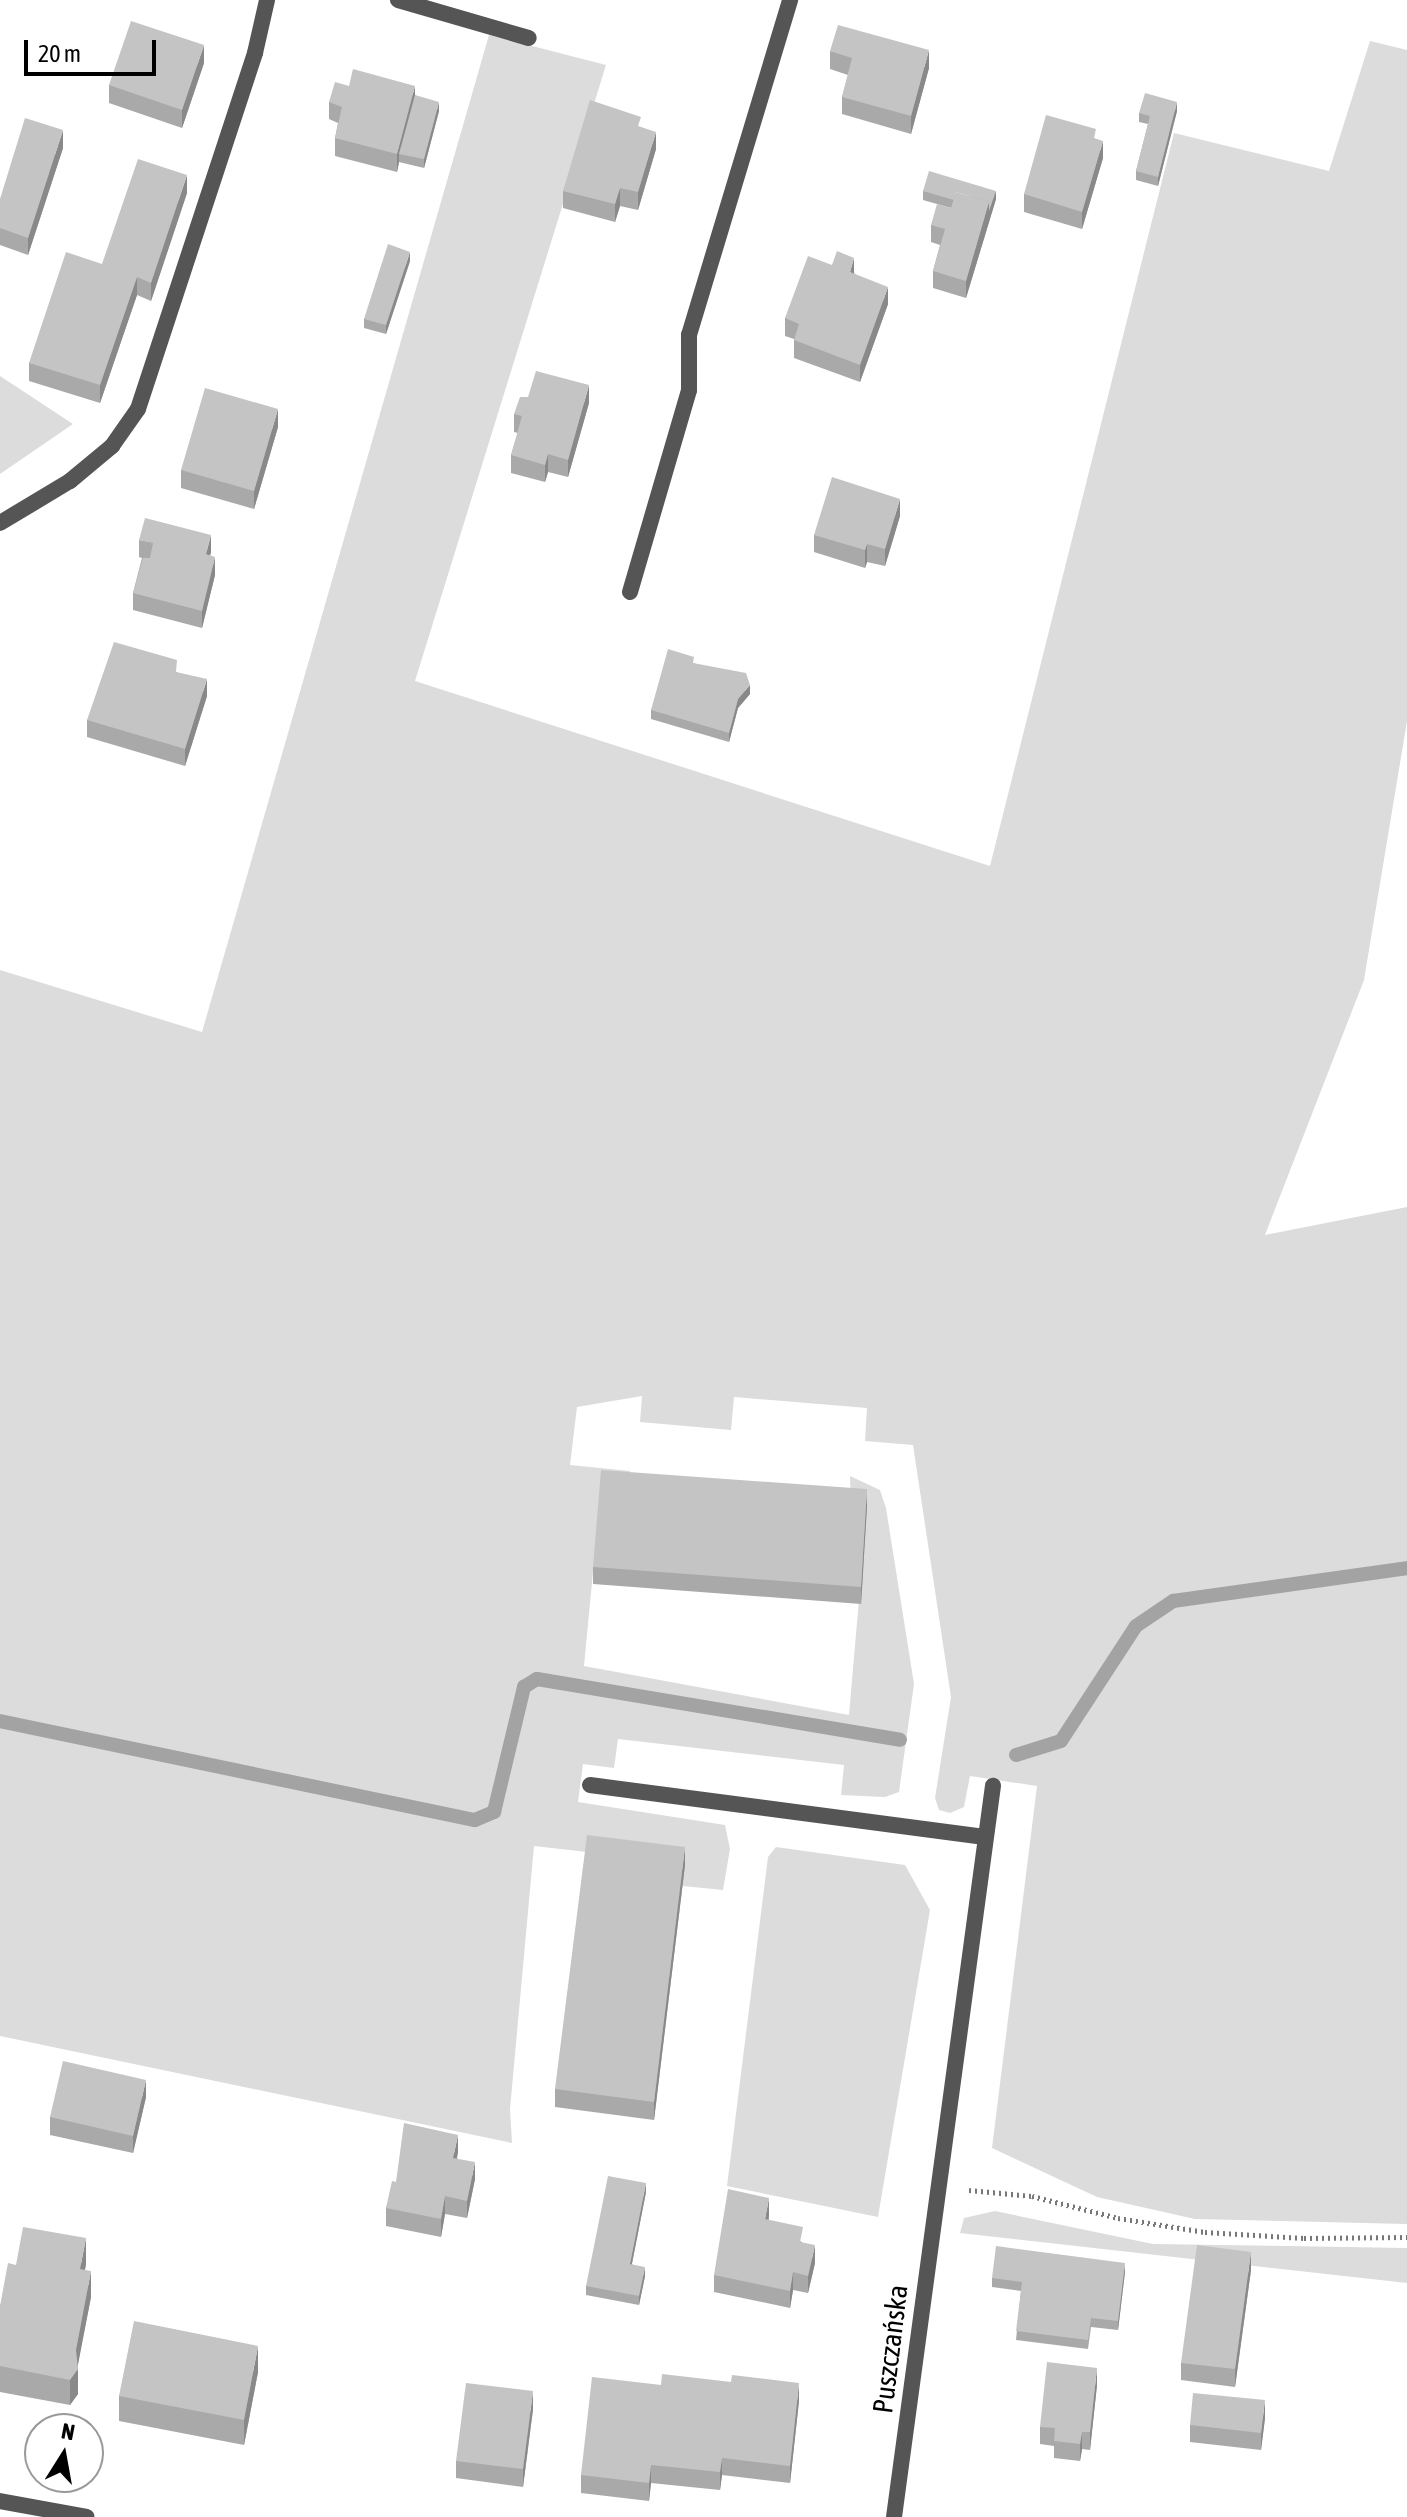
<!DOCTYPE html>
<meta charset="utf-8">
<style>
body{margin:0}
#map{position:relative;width:1407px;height:2517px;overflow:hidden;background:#fff;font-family:"Asap Condensed",sans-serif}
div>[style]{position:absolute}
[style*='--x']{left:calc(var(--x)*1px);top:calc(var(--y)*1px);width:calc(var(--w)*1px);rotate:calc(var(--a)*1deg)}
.green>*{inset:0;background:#dcdcdc}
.stream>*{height:14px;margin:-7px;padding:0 7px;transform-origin:7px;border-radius:7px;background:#a3a3a3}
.path>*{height:5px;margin-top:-2.5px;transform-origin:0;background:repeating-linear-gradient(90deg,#777 0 2px,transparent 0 6px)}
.lane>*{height:16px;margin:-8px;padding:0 8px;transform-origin:8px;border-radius:8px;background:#555}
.street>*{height:16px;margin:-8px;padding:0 8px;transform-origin:8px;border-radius:8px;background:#555}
.wall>*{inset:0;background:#a9a9a9}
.shaded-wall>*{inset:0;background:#898989}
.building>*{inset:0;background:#c4c4c4}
span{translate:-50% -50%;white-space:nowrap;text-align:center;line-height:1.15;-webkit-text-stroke:8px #fff;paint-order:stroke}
.street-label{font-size:28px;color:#000}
.north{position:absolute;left:24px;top:2413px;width:80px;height:80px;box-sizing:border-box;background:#fff;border:2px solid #999;border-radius:50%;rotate:11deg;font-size:22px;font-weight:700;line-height:32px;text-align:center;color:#000}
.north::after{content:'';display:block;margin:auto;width:28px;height:36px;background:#000;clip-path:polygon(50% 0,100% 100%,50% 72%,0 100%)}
.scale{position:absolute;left:24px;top:40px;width:132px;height:36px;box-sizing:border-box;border:4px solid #000;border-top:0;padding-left:10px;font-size:24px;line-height:28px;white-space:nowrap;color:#000;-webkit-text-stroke:6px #fff;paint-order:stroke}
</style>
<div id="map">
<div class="green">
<i style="clip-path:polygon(489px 35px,606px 65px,415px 681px,990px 866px,1174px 133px,1329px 171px,1370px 41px,1407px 50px,1407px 721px,1364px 980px,1265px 1235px,1407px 1207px,1407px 2224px,1195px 2219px,1097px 2197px,992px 2148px,1037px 1786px,970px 1776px,964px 1807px,950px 1813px,939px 1810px,935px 1798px,951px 1697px,913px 1445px,865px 1441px,867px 1408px,734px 1397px,731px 1430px,640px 1422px,642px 1396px,577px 1407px,570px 1465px,630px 1471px,630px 1489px,601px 1488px,584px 1666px,849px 1715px,867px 1507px,851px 1505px,850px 1476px,880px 1490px,886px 1508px,914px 1684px,899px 1792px,885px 1797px,841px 1795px,844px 1765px,618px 1739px,614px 1768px,583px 1764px,578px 1802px,725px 1825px,730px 1849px,723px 1890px,683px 1886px,587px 1852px,534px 1846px,510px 2109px,512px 2143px,0 2036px,0 970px,202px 1032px)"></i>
<i style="clip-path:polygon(0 376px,73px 424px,0 474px)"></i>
<i style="clip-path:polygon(776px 1847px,905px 1865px,930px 1910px,878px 2217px,727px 2186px,768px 1857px)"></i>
<i style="clip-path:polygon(995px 2211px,1153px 2244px,1407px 2248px,1407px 2283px,960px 2233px,964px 2218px)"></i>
</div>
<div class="stream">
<i style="--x:0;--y:1721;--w:485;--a:11.8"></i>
<i style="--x:475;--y:1820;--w:21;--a:-23"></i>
<i style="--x:494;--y:1812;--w:129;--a:-76.5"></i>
<i style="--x:524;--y:1687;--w:15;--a:-32"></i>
<i style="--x:537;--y:1679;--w:368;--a:9.5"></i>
<i style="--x:1016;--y:1755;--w:47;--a:-17.3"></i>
<i style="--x:1061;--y:1741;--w:137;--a:-56.9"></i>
<i style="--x:1136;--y:1626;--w:45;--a:-34"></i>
<i style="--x:1173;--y:1601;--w:236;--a:-8"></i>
</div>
<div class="path">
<i style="--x:969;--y:2190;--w:63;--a:5.4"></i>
<i style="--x:1032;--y:2196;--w:89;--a:14.3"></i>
<i style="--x:1118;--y:2218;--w:88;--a:9.1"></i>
<i style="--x:1205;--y:2232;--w:99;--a:3.5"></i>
<i style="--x:1304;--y:2238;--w:103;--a:-0.6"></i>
</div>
<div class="lane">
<i style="--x:398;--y:0;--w:136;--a:16.2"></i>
<i style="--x:0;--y:523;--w:82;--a:-31"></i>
<i style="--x:70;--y:481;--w:55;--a:-39.8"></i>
<i style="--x:112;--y:446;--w:45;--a:-54.9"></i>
<i style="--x:138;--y:409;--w:375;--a:-71.8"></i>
<i style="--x:255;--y:53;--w:54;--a:-77.2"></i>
<i style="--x:590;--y:1785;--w:398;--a:7.5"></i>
</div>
<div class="street">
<i style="--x:630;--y:592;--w:210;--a:-73.7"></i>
<i style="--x:689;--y:390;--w:55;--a:-90"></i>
<i style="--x:689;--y:335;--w:350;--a:-73.2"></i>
<i style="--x:0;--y:2501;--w:88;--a:10.4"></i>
<i style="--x:894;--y:2517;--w:738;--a:-82.29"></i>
</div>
<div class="wall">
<i style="clip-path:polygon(830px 51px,929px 68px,911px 134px,842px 114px,842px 97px,848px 75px,830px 69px)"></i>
<i style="clip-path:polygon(204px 63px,182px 128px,109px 103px,109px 85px)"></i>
<i style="clip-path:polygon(349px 86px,415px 95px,439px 111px,424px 168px,399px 162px,397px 172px,335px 156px,335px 138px,338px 123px,329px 119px,329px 102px)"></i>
<i style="clip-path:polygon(1177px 111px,1158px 186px,1136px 180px,1136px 171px,1148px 124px,1139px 122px,1139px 113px)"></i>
<i style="clip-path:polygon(641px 127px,656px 149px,638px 210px,620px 206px,615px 222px,563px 208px,563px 191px)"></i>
<i style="clip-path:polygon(1096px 139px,1103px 158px,1082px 229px,1024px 212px,1024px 194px)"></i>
<i style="clip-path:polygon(63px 148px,28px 255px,0 245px,0 199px)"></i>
<i style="clip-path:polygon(923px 191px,996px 199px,966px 298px,933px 288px,933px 271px,940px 245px,931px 242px,931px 225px,951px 208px,923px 200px)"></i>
<i style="clip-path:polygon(187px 193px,151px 301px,137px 295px,100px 403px,29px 381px,29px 363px,102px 264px)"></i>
<i style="clip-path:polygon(410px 261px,386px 334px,364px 328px,364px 319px)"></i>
<i style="clip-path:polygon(854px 273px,888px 304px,860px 382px,794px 358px,794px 339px,785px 336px,785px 318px)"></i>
<i style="clip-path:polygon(589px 403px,568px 477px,548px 472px,545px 482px,511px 473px,511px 455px,518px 433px,514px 432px,514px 414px)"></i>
<i style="clip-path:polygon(278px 427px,254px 509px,181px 488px,181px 470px)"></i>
<i style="clip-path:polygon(900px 516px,885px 566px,867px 562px,865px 568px,814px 552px,814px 535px)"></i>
<i style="clip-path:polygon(139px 540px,211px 552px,210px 555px,215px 575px,202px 628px,133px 610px,133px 593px,142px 558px,139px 557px)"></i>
<i style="clip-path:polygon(694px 663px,750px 694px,738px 708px,729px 742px,651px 719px,651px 710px)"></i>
<i style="clip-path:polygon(177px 672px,207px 696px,185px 766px,87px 737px,87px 720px)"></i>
<i style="clip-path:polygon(867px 1507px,861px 1604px,593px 1584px,593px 1567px)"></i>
<i style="clip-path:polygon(685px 1865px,654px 2120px,555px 2107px,555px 2089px)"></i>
<i style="clip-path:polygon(146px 2097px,133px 2153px,50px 2135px,50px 2117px)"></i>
<i style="clip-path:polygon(458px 2152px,457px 2158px,475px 2179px,467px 2218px,445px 2214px,441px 2237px,386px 2226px,386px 2208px,396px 2182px)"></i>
<i style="clip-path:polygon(646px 2192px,632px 2264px,645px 2276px,639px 2305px,586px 2295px,586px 2286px)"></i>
<i style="clip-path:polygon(769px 2216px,769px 2220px,803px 2243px,815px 2263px,808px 2293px,793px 2290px,790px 2308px,714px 2292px,714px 2275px)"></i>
<i style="clip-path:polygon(86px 2264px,85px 2270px,91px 2297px,77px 2367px,78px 2394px,70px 2405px,0 2392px,0 2306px,16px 2265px)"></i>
<i style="clip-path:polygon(1251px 2270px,1235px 2387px,1181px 2380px,1181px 2363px)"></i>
<i style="clip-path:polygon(1125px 2272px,1118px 2330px,1091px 2327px,1088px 2349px,1016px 2340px,1021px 2291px,992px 2287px,992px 2278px)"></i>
<i style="clip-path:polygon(258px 2372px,244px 2445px,119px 2421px,119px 2396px)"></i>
<i style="clip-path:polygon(1097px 2385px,1090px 2450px,1082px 2449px,1080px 2461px,1054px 2458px,1054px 2446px,1040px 2444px,1040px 2427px)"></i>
<i style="clip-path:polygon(799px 2401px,790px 2483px,722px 2475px,720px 2490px,651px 2483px,649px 2501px,581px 2493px,581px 2475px)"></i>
<i style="clip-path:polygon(533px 2409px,523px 2487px,456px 2478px,456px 2461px)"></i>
<i style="clip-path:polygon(1265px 2418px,1261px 2450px,1190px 2442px,1190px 2425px)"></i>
</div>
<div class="shaded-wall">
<i style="clip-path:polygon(204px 45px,204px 63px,182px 128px,182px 110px)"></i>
<i style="clip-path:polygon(929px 50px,929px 68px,911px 134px,911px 116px)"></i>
<i style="clip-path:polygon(415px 86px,415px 104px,399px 154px,399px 162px,397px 172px,397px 154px)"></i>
<i style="clip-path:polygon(439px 102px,439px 111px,424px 168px,424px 159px)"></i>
<i style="clip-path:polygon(1177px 102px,1177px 111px,1158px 186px,1158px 177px)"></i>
<i style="clip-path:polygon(63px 130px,63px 148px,28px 255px,28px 238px)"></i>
<i style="clip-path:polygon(656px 132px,656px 149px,638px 210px,638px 192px)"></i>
<i style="clip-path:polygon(1103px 141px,1103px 158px,1082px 229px,1082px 212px)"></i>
<i style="clip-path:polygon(187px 175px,187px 193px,151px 301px,151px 283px)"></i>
<i style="clip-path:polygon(620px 188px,620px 206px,615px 222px,615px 204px)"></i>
<i style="clip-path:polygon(996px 191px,996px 199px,966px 298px,966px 281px,989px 202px)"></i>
<i style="clip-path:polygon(410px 252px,410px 261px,386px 334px,386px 325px)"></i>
<i style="clip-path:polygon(854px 258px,854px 275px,850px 272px)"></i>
<i style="clip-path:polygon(137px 277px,137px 295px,100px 403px,100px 385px)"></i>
<i style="clip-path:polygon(888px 287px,888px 304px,860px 382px,860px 365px)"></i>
<i style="clip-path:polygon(589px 385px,589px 403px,568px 477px,568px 460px)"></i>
<i style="clip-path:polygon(278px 409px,278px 427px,254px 509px,254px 491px)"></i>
<i style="clip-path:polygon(548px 454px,548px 472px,545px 482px,545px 465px)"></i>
<i style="clip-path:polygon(900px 499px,900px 516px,885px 566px,885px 549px)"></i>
<i style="clip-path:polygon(211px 535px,211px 552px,206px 571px,206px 554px)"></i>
<i style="clip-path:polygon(867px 544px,867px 562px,865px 568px,865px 550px)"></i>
<i style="clip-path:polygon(215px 557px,215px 575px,202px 628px,202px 611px)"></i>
<i style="clip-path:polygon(207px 679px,207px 696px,185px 766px,185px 749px)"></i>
<i style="clip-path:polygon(750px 685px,750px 694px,738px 708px,729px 742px,729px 733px,738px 699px)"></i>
<i style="clip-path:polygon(867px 1489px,867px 1507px,861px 1604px,861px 1587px)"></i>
<i style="clip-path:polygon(685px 1847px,685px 1865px,654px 2120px,654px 2102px)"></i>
<i style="clip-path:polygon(146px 2080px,146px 2097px,133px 2153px,133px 2136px)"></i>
<i style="clip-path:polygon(458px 2135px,458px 2152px,453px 2175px,453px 2158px)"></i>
<i style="clip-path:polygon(475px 2162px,475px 2179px,467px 2218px,467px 2201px)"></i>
<i style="clip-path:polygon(646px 2183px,646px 2192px,630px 2273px,630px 2264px)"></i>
<i style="clip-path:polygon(445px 2196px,445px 2214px,441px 2237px,441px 2219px)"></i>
<i style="clip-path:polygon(769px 2198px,769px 2216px,765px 2236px,765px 2219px)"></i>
<i style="clip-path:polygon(86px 2238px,86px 2264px,80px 2295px,80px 2269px)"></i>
<i style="clip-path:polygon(815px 2245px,815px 2263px,808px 2293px,808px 2276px)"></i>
<i style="clip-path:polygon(1251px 2252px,1251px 2270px,1235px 2387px,1235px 2369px)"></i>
<i style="clip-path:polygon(1125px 2263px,1125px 2272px,1118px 2330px,1118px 2321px)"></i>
<i style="clip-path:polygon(645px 2267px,645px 2276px,639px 2305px,639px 2296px)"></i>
<i style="clip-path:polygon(91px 2271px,91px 2297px,77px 2370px,78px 2369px,78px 2394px,70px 2405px,70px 2380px)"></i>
<i style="clip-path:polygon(793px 2272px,793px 2290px,790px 2308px,790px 2291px)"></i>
<i style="clip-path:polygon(258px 2346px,258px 2372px,244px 2445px,244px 2420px)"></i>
<i style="clip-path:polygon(1097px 2368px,1097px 2385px,1090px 2450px,1090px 2432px)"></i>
<i style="clip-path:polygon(799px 2383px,799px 2401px,790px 2483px,790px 2466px)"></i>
<i style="clip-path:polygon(533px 2391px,533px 2409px,523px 2487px,523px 2469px)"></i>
<i style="clip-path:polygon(1265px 2400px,1265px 2418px,1261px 2450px,1261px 2433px)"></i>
<i style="clip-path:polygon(1082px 2432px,1082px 2449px,1080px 2461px,1080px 2444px)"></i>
<i style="clip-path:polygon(722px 2458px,722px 2475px,720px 2490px,720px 2472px)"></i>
<i style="clip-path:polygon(651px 2465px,651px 2483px,649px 2501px,649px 2483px)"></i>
</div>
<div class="building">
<i style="clip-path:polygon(131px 21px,204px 45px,182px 110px,109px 85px)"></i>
<i style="clip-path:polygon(838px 25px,929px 50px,911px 116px,842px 97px,852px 58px,830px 51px)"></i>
<i style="clip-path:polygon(353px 69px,415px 86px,397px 154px,335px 138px,342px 107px,329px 102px,335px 82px,349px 86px)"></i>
<i style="clip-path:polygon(1145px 93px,1177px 102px,1158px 177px,1136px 171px,1150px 116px,1139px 113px)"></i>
<i style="clip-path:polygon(415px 95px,439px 102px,424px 159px,399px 154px)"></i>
<i style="clip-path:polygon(590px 100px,641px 117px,638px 126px,656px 132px,638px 192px,620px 188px,615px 204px,563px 191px)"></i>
<i style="clip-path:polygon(1046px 115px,1096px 129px,1094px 138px,1103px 141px,1082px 212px,1024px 194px)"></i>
<i style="clip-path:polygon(25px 118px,63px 130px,28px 238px,0 228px,0 199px)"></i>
<i style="clip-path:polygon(138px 159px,187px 175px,151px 283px,137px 277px,100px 385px,29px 363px,66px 252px,102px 264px)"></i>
<i style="clip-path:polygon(929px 171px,996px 191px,989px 211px,989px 202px,956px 192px,954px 200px,923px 191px)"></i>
<i style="clip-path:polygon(956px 192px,989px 202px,966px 281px,933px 271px,945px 229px,931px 225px,937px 204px,951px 208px)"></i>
<i style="clip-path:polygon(388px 244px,410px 252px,386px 325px,364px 319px)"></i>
<i style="clip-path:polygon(837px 251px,854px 258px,850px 272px,888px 287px,860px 365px,794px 340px,799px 324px,785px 318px,808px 256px,832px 265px)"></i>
<i style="clip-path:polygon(536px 371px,589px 385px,568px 460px,548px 454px,545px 465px,511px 455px,522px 416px,514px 414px,520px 397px,528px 397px)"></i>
<i style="clip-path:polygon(205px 388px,278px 409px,254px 491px,181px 470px)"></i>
<i style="clip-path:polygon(832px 477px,900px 499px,885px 549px,867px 544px,865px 550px,814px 535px)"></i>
<i style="clip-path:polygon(145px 518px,211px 535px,206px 554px,215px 557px,202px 611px,133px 593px,143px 558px,150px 558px,153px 543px,139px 540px)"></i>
<i style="clip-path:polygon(114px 642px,177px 660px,176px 672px,207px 679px,185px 749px,87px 720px)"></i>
<i style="clip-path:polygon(668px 649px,694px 657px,693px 663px,746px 673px,750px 685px,738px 699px,729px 733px,651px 710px)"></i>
<i style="clip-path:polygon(601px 1470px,867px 1489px,861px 1587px,593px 1567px)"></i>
<i style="clip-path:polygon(587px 1835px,685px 1847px,654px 2102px,555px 2089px)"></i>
<i style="clip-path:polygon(63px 2061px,146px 2080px,133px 2136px,50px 2117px)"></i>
<i style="clip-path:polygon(404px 2123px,458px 2135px,453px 2158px,475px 2162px,467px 2201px,445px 2196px,441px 2219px,386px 2208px,392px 2181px,396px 2182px)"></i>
<i style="clip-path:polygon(608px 2176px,646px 2183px,630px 2264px,645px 2267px,639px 2296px,586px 2286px)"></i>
<i style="clip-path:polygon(728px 2189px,769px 2198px,765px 2219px,803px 2227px,800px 2242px,815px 2245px,808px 2276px,793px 2272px,790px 2291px,714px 2275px)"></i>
<i style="clip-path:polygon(23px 2227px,86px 2238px,80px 2269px,91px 2271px,76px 2350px,78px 2369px,70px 2380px,0 2366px,0 2306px,8px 2263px,16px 2265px)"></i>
<i style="clip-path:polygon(1197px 2245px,1251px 2252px,1235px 2369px,1181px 2363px)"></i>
<i style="clip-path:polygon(996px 2246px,1125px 2263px,1118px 2321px,1091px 2318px,1088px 2340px,1016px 2331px,1022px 2282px,992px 2278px)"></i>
<i style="clip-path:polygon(134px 2321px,258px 2346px,244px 2420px,119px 2396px)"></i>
<i style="clip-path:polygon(1047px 2362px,1097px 2368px,1090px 2432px,1082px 2432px,1080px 2444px,1054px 2441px,1055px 2428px,1040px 2427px)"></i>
<i style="clip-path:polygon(662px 2374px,731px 2382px,732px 2375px,799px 2383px,790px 2466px,722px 2458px,720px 2472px,651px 2465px,649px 2483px,581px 2475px,592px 2377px,661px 2385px)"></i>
<i style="clip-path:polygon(466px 2383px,533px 2391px,523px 2469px,456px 2461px)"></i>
<i style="clip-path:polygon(1193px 2393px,1265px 2400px,1261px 2433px,1190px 2425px)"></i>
</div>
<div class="street-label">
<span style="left:890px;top:2349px;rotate:-83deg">Puszczańska</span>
</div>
<div class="north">N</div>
<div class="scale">20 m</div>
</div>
